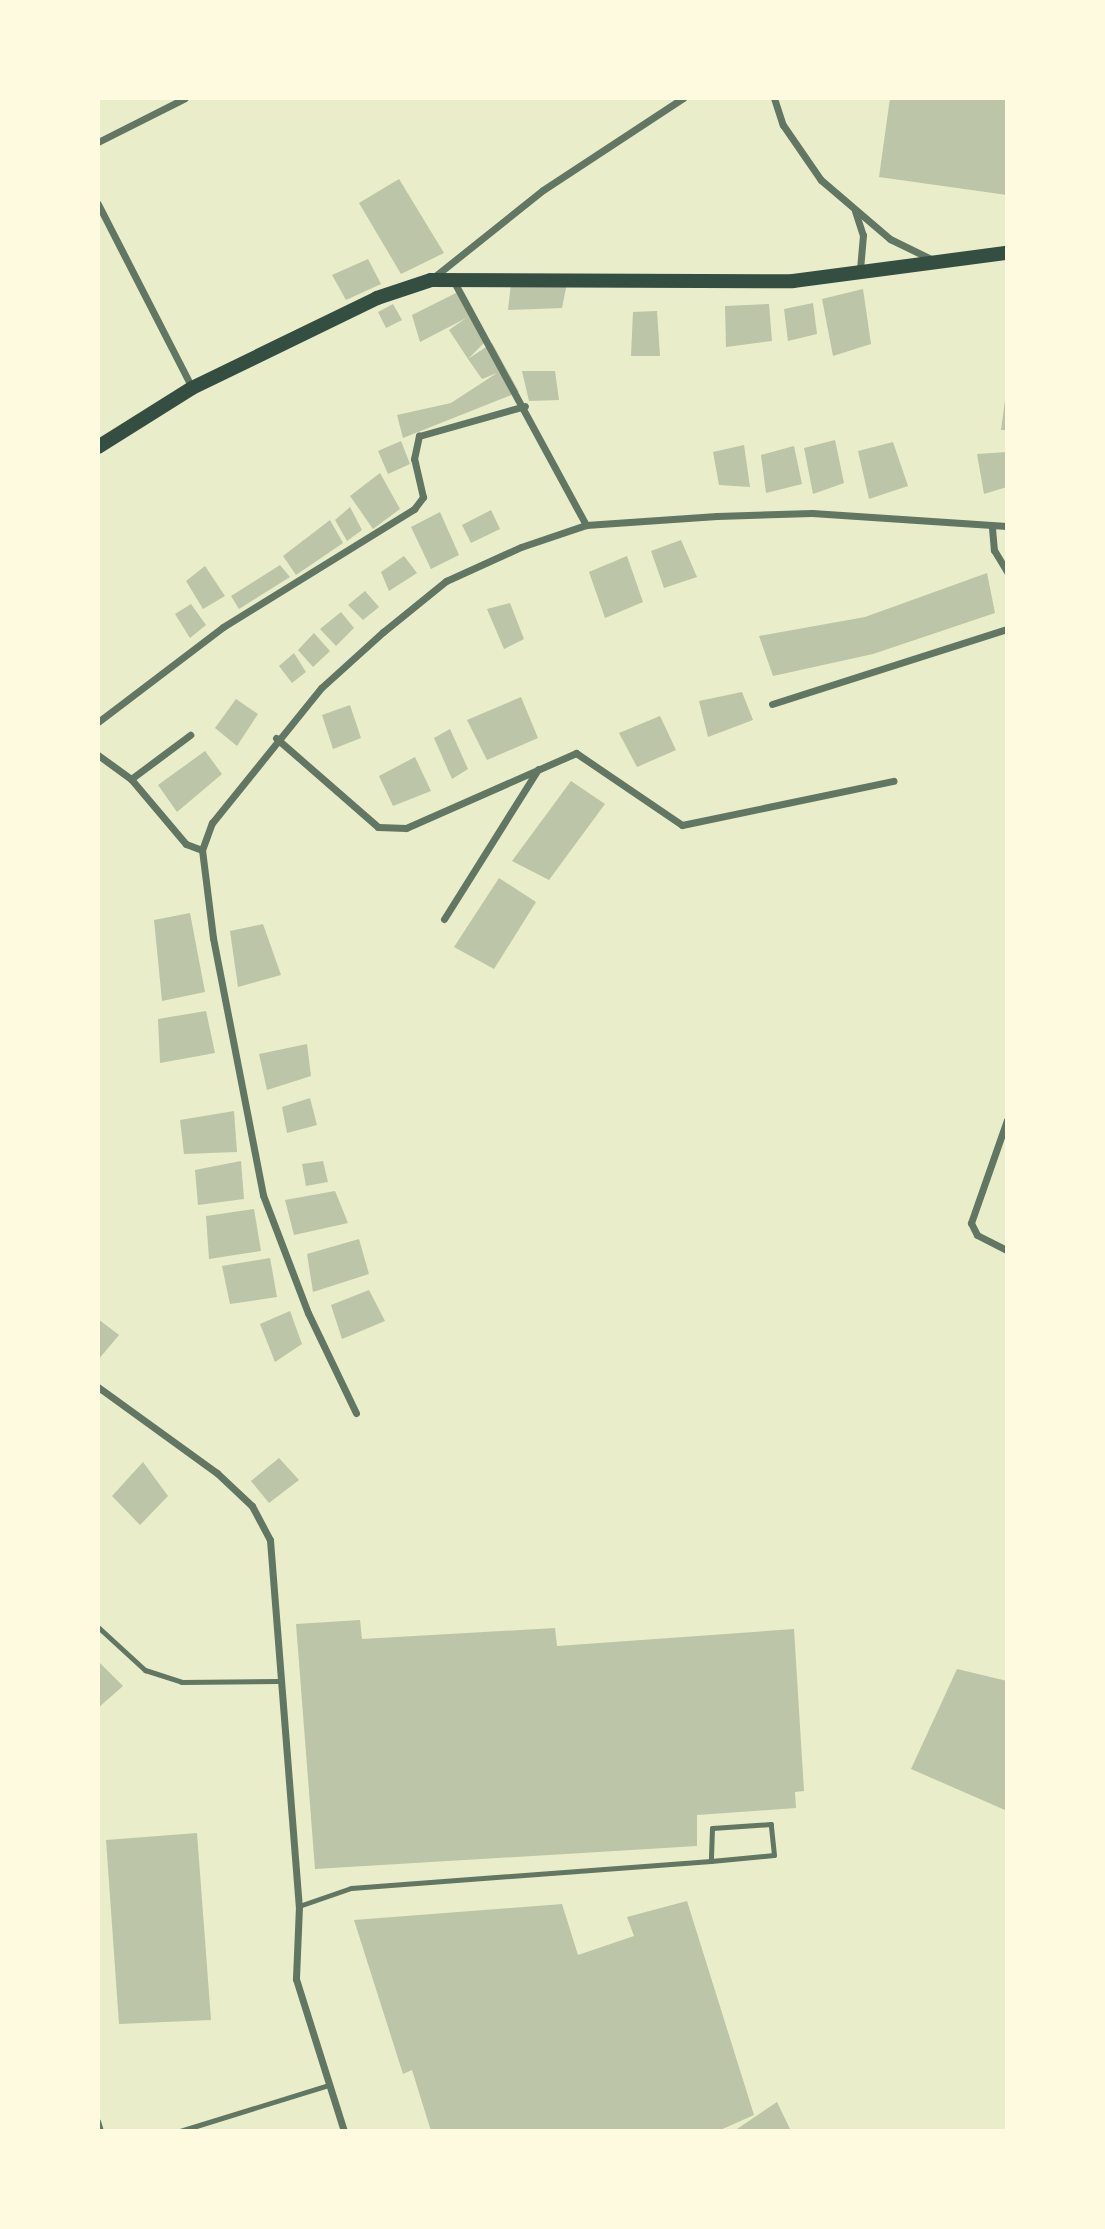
<!DOCTYPE html>
<style>
body{margin:0}
#map{position:relative;width:1105px;height:2229px;overflow:hidden;background:#e9edc9;font-family:Helvetica,sans-serif}
div>[style]{position:absolute}
[style*='--x']{left:calc(var(--x)*1px);top:calc(var(--y)*1px);width:calc(var(--w)*1px);rotate:calc(var(--a)*1deg)}
.building>*{inset:0;background:#bcc5a7}
.service>*{height:5px;margin:-2.5px;padding:0 2.5px;transform-origin:2.5px;border-radius:2.5px;background:#617663}
.minor>*{height:7px;margin:-3.5px;padding:0 3.5px;transform-origin:3.5px;border-radius:3.5px;background:#617663}
.secondary>*{height:14px;margin:-7px;padding:0 7px;transform-origin:7px;border-radius:7px;background:#344e41}
span{translate:-50% -50%;white-space:nowrap;text-align:center;line-height:1.15;-webkit-text-stroke:7px #fefae0;paint-order:stroke}
.frame{position:absolute;inset:0;border:100px solid #fefae0;pointer-events:none}
</style>
<div id="map">
<div class="building">
<i style="clip-path:polygon(890px 98px,1007px 98px,1007px 195px,879px 177px)"></i>
<i style="clip-path:polygon(399px 179px,444px 253px,401px 274px,359px 203px)"></i>
<i style="clip-path:polygon(368px 259px,381px 284px,346px 300px,332px 275px)"></i>
<i style="clip-path:polygon(511px 283px,567px 283px,562px 308px,508px 310px)"></i>
<i style="clip-path:polygon(863px 289px,871px 344px,833px 356px,822px 299px)"></i>
<i style="clip-path:polygon(456px 293px,474px 314px,420px 342px,412px 315px)"></i>
<i style="clip-path:polygon(813px 303px,817px 334px,788px 341px,784px 309px)"></i>
<i style="clip-path:polygon(393px 304px,402px 320px,386px 328px,378px 312px)"></i>
<i style="clip-path:polygon(769px 304px,772px 341px,726px 347px,725px 306px)"></i>
<i style="clip-path:polygon(657px 311px,660px 356px,631px 356px,633px 312px)"></i>
<i style="clip-path:polygon(469px 316px,485px 342px,468px 359px,492px 343px,519px 392px,403px 438px,397px 415px,451px 403px,497px 373px,482px 379px,468px 359px,449px 330px)"></i>
<i style="clip-path:polygon(522px 371px,555px 371px,559px 400px,529px 401px)"></i>
<i style="clip-path:polygon(1005px 400px,1007px 430px,1001px 430px)"></i>
<i style="clip-path:polygon(835px 440px,844px 483px,813px 494px,804px 448px)"></i>
<i style="clip-path:polygon(401px 441px,410px 464px,388px 474px,378px 451px)"></i>
<i style="clip-path:polygon(893px 442px,908px 486px,869px 499px,858px 451px)"></i>
<i style="clip-path:polygon(744px 445px,750px 487px,719px 485px,713px 452px)"></i>
<i style="clip-path:polygon(794px 446px,802px 484px,766px 493px,761px 455px)"></i>
<i style="clip-path:polygon(1007px 452px,1007px 487px,984px 494px,977px 454px)"></i>
<i style="clip-path:polygon(380px 473px,400px 509px,373px 529px,350px 496px)"></i>
<i style="clip-path:polygon(350px 507px,362px 530px,347px 541px,335px 520px)"></i>
<i style="clip-path:polygon(491px 510px,500px 529px,471px 543px,462px 525px)"></i>
<i style="clip-path:polygon(440px 512px,459px 555px,431px 569px,411px 527px)"></i>
<i style="clip-path:polygon(330px 520px,343px 543px,296px 575px,283px 556px)"></i>
<i style="clip-path:polygon(681px 540px,697px 577px,664px 588px,651px 551px)"></i>
<i style="clip-path:polygon(404px 556px,417px 573px,389px 591px,381px 572px)"></i>
<i style="clip-path:polygon(627px 556px,643px 602px,605px 618px,589px 572px)"></i>
<i style="clip-path:polygon(280px 565px,290px 577px,239px 609px,231px 596px)"></i>
<i style="clip-path:polygon(205px 566px,225px 596px,203px 609px,186px 581px)"></i>
<i style="clip-path:polygon(987px 573px,995px 613px,873px 654px,773px 676px,759px 636px,865px 617px)"></i>
<i style="clip-path:polygon(365px 591px,379px 607px,363px 620px,348px 605px)"></i>
<i style="clip-path:polygon(510px 603px,524px 639px,504px 649px,487px 609px)"></i>
<i style="clip-path:polygon(191px 604px,206px 625px,190px 638px,175px 614px)"></i>
<i style="clip-path:polygon(341px 612px,354px 628px,336px 646px,320px 629px)"></i>
<i style="clip-path:polygon(314px 633px,330px 651px,313px 667px,298px 650px)"></i>
<i style="clip-path:polygon(294px 653px,306px 672px,292px 683px,279px 666px)"></i>
<i style="clip-path:polygon(742px 692px,753px 720px,708px 737px,699px 701px)"></i>
<i style="clip-path:polygon(521px 697px,538px 738px,487px 760px,467px 720px)"></i>
<i style="clip-path:polygon(236px 699px,258px 714px,237px 746px,215px 728px)"></i>
<i style="clip-path:polygon(350px 705px,361px 738px,333px 749px,322px 715px)"></i>
<i style="clip-path:polygon(660px 716px,676px 750px,637px 767px,619px 733px)"></i>
<i style="clip-path:polygon(450px 729px,468px 769px,452px 779px,434px 738px)"></i>
<i style="clip-path:polygon(205px 751px,222px 774px,177px 812px,158px 785px)"></i>
<i style="clip-path:polygon(415px 757px,431px 791px,393px 806px,379px 776px)"></i>
<i style="clip-path:polygon(571px 781px,605px 804px,549px 880px,512px 861px)"></i>
<i style="clip-path:polygon(499px 878px,536px 902px,494px 969px,454px 947px)"></i>
<i style="clip-path:polygon(190px 913px,205px 992px,162px 1001px,154px 920px)"></i>
<i style="clip-path:polygon(263px 924px,281px 975px,238px 987px,230px 931px)"></i>
<i style="clip-path:polygon(206px 1011px,215px 1053px,160px 1063px,158px 1019px)"></i>
<i style="clip-path:polygon(307px 1044px,311px 1076px,267px 1090px,259px 1054px)"></i>
<i style="clip-path:polygon(310px 1098px,317px 1125px,287px 1133px,282px 1107px)"></i>
<i style="clip-path:polygon(234px 1111px,237px 1152px,184px 1154px,180px 1120px)"></i>
<i style="clip-path:polygon(241px 1161px,244px 1199px,198px 1205px,195px 1170px)"></i>
<i style="clip-path:polygon(323px 1161px,328px 1182px,306px 1186px,302px 1164px)"></i>
<i style="clip-path:polygon(335px 1191px,348px 1223px,294px 1235px,285px 1200px)"></i>
<i style="clip-path:polygon(254px 1209px,261px 1251px,209px 1259px,206px 1216px)"></i>
<i style="clip-path:polygon(359px 1239px,369px 1274px,313px 1292px,307px 1254px)"></i>
<i style="clip-path:polygon(270px 1258px,277px 1297px,230px 1304px,222px 1266px)"></i>
<i style="clip-path:polygon(369px 1290px,385px 1321px,342px 1339px,331px 1305px)"></i>
<i style="clip-path:polygon(290px 1311px,302px 1344px,275px 1362px,260px 1324px)"></i>
<i style="clip-path:polygon(98px 1319px,119px 1335px,98px 1360px)"></i>
<i style="clip-path:polygon(279px 1458px,299px 1480px,269px 1503px,251px 1481px)"></i>
<i style="clip-path:polygon(143px 1462px,168px 1496px,140px 1525px,112px 1496px)"></i>
<i style="clip-path:polygon(360px 1620px,362px 1639px,555px 1628px,557px 1646px,794px 1629px,804px 1791px,795px 1792px,796px 1808px,697px 1815px,697px 1846px,315px 1869px,296px 1624px)"></i>
<i style="clip-path:polygon(98px 1661px,123px 1686px,98px 1708px)"></i>
<i style="clip-path:polygon(957px 1669px,1007px 1681px,1005px 1810px,911px 1769px)"></i>
<i style="clip-path:polygon(197px 1833px,211px 2020px,119px 2024px,106px 1840px)"></i>
<i style="clip-path:polygon(687px 1901px,754px 2115px,718px 2131px,431px 2131px,412px 2070px,403px 2074px,354px 1920px,562px 1904px,578px 1955px,634px 1936px,627px 1917px)"></i>
<i style="clip-path:polygon(777px 2102px,791px 2131px,734px 2131px)"></i>
</div>
<div class="service">
<i style="--x:98;--y:1627;--w:64;--a:42.5"></i>
<i style="--x:145;--y:1670;--w:38;--a:18"></i>
<i style="--x:181;--y:1682;--w:97;--a:-0.6"></i>
<i style="--x:299;--y:1906;--w:55;--a:-19.1"></i>
<i style="--x:351;--y:1888;--w:361;--a:-4.3"></i>
<i style="--x:711;--y:1861;--w:63;--a:-5.4"></i>
<i style="--x:774;--y:1855;--w:31;--a:-96"></i>
<i style="--x:771;--y:1824;--w:59;--a:176.1"></i>
<i style="--x:712;--y:1828;--w:33;--a:92"></i>
<i style="--x:98;--y:2121;--w:10;--a:73"></i>
<i style="--x:180;--y:2131;--w:156;--a:-17.2"></i>
</div>
<div class="minor">
<i style="--x:774;--y:98;--w:28;--a:72"></i>
<i style="--x:783;--y:125;--w:67;--a:55.4"></i>
<i style="--x:821;--y:180;--w:91;--a:40.5"></i>
<i style="--x:890;--y:239;--w:48;--a:26"></i>
<i style="--x:98;--y:142;--w:97;--a:-26.8"></i>
<i style="--x:98;--y:204;--w:207;--a:62.9"></i>
<i style="--x:855;--y:211;--w:25;--a:72"></i>
<i style="--x:863;--y:235;--w:37;--a:95"></i>
<i style="--x:434;--y:277;--w:139;--a:-38.6"></i>
<i style="--x:543;--y:190;--w:168;--a:-33.3"></i>
<i style="--x:453;--y:280;--w:279;--a:61.5"></i>
<i style="--x:992;--y:528;--w:22;--a:85"></i>
<i style="--x:994;--y:550;--w:26;--a:59"></i>
<i style="--x:772;--y:704;--w:247;--a:-17.7"></i>
<i style="--x:98;--y:722;--w:157;--a:-37.2"></i>
<i style="--x:223;--y:627;--w:225;--a:-31.7"></i>
<i style="--x:414;--y:509;--w:15;--a:-53"></i>
<i style="--x:423;--y:497;--w:39;--a:-103"></i>
<i style="--x:414;--y:459;--w:24;--a:-78"></i>
<i style="--x:419;--y:436;--w:110;--a:-15.8"></i>
<i style="--x:276;--y:738;--w:135;--a:41.1"></i>
<i style="--x:378;--y:827;--w:28;--a:2"></i>
<i style="--x:406;--y:828;--w:186;--a:-23.8"></i>
<i style="--x:576;--y:753;--w:128;--a:34.2"></i>
<i style="--x:682;--y:825;--w:216;--a:-11.8"></i>
<i style="--x:98;--y:755;--w:41;--a:36"></i>
<i style="--x:131;--y:779;--w:85;--a:49.8"></i>
<i style="--x:186;--y:844;--w:17;--a:21"></i>
<i style="--x:131;--y:779;--w:74;--a:-36.7"></i>
<i style="--x:444;--y:919;--w:177;--a:-57.9"></i>
<i style="--x:1007;--y:1120;--w:109;--a:109.3"></i>
<i style="--x:971;--y:1223;--w:13;--a:63"></i>
<i style="--x:977;--y:1235;--w:34;--a:27"></i>
<i style="--x:98;--y:1387;--w:147;--a:35.9"></i>
<i style="--x:217;--y:1473;--w:48;--a:43.3"></i>
<i style="--x:252;--y:1506;--w:38;--a:62"></i>
<i style="--x:270;--y:1540;--w:367;--a:85.5"></i>
<i style="--x:299;--y:1906;--w:73;--a:92.4"></i>
<i style="--x:296;--y:1979;--w:159;--a:72.5"></i>
<i style="--x:356;--y:1413;--w:111;--a:-115.6"></i>
<i style="--x:308;--y:1313;--w:126;--a:-110.9"></i>
<i style="--x:263;--y:1195;--w:262;--a:-101"></i>
<i style="--x:213;--y:938;--w:89;--a:-97.1"></i>
<i style="--x:202;--y:850;--w:29;--a:-70"></i>
<i style="--x:212;--y:823;--w:174;--a:-51.1"></i>
<i style="--x:321;--y:688;--w:84;--a:-42.1"></i>
<i style="--x:383;--y:632;--w:81;--a:-39"></i>
<i style="--x:446;--y:581;--w:82;--a:-24.4"></i>
<i style="--x:521;--y:547;--w:69;--a:-18.7"></i>
<i style="--x:586;--y:525;--w:131;--a:-3.9"></i>
<i style="--x:717;--y:516;--w:95;--a:-1.8"></i>
<i style="--x:812;--y:513;--w:195;--a:3.8"></i>
</div>
<div class="secondary">
<i style="--x:98;--y:447;--w:111;--a:-32.1"></i>
<i style="--x:192;--y:388;--w:206;--a:-25.9"></i>
<i style="--x:377;--y:298;--w:57;--a:-18.4"></i>
<i style="--x:431;--y:280;--w:362;--a:0.2"></i>
<i style="--x:793;--y:281;--w:216;--a:-7.5"></i>
</div>
<div class="frame"></div>
</div>
